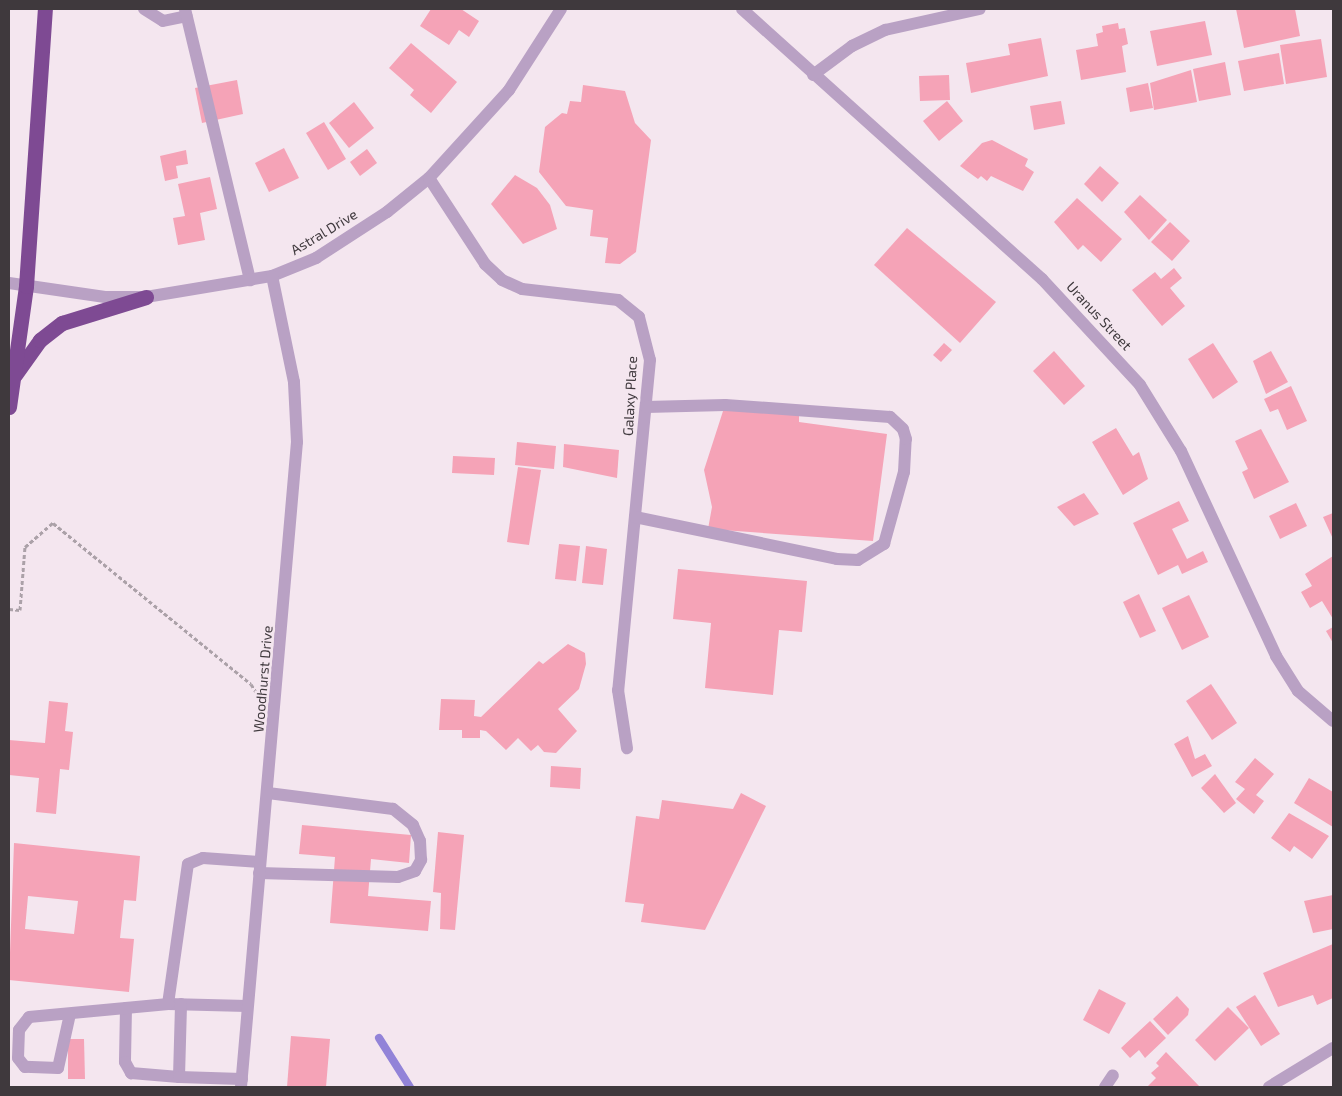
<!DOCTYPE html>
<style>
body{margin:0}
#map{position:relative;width:1342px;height:1096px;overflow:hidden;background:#f4e6ef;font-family:"Exo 2",sans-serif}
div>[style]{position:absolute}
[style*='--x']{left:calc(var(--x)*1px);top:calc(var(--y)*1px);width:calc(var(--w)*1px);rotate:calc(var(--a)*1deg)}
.stream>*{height:8px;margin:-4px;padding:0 4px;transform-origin:4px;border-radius:4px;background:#9283d8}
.building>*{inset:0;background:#f5a3b7}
.path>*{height:3px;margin-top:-1.5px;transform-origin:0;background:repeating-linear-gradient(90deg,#aba1a8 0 4px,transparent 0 6.5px)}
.minor>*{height:12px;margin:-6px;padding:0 6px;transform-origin:6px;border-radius:6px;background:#b9a1c4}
.highway>*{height:15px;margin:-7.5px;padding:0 7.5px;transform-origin:7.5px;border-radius:7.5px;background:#7e4a93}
span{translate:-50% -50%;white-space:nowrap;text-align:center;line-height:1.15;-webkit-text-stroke:5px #f4e6ef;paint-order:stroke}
.street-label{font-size:14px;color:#3f393d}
.frame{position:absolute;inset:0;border:10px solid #3f393d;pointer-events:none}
</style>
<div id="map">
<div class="stream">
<i style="--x:379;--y:1038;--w:58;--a:57.7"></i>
</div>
<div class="building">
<i style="clip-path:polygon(431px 9px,461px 9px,479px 21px,469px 37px,459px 30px,449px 45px,420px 26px)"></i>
<i style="clip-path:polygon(1236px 9px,1295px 9px,1300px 36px,1244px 48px)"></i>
<i style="clip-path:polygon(1205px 21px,1212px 55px,1157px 66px,1150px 31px)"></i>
<i style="clip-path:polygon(1118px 23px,1119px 29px,1125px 28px,1128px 44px,1122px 46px,1126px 72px,1081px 80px,1076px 50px,1098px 46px,1096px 34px,1103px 32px,1102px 26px)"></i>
<i style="clip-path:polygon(1041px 38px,1048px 76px,971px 93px,966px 63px,1010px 55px,1008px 44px)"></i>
<i style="clip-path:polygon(1321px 39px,1327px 77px,1286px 84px,1280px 45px)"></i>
<i style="clip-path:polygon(411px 43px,457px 82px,431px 113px,410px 95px,414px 90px,389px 68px)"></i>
<i style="clip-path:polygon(1279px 53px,1284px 84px,1244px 91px,1238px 61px)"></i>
<i style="clip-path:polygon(1225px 62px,1231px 95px,1199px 101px,1193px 69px)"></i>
<i style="clip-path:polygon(1191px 70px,1197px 102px,1154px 110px,1150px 83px)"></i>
<i style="clip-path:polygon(949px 75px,950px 100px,920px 101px,919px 76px)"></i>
<i style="clip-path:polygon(237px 80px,243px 114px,202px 123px,195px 88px)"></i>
<i style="clip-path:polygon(1148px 83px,1153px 108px,1130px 112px,1126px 88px)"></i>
<i style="clip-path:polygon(583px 85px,625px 91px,635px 123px,651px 140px,636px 252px,620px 264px,605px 263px,608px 238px,590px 236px,593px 210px,566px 206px,539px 172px,545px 127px,562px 113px,567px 114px,570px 101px,581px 102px)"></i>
<i style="clip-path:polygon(947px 101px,963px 121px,939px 141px,923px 121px)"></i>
<i style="clip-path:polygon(1061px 101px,1065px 124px,1034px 130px,1030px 106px)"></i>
<i style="clip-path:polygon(354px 102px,374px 128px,349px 148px,329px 123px)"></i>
<i style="clip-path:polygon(324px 122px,346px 159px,328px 170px,306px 133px)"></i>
<i style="clip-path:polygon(992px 140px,1028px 159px,1025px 166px,1034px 172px,1023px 191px,991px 176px,987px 181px,981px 176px,978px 179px,960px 166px,982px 143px)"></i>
<i style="clip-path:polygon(284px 148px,299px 178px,269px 192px,255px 163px)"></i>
<i style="clip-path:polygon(367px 149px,377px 163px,360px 176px,350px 162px)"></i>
<i style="clip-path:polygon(186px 150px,188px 164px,176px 166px,178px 178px,165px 181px,160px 156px)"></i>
<i style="clip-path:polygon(1100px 166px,1119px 183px,1102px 202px,1084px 184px)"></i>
<i style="clip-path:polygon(515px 175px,537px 188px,550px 205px,557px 229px,523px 244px,491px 204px)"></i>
<i style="clip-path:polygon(210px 177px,217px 209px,200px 213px,205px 240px,178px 245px,173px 218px,185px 216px,178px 184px)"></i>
<i style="clip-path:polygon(1140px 195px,1167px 220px,1149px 240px,1124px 212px)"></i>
<i style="clip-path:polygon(1077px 198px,1122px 239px,1101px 262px,1083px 245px,1078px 250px,1054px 222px)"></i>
<i style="clip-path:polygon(1170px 222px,1190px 241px,1172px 261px,1151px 242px)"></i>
<i style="clip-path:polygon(907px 228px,996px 302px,960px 343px,874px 265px)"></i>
<i style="clip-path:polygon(1174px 268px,1182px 278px,1170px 288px,1185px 306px,1162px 326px,1132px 290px,1155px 272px,1161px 279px)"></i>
<i style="clip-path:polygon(944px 343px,952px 350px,941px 362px,933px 355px)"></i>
<i style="clip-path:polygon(1213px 343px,1238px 382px,1213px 399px,1188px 359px)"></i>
<i style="clip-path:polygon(1054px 351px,1085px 386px,1064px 405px,1033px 371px)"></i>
<i style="clip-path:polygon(1271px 351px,1288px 382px,1266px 394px,1253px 361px)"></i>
<i style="clip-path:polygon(1291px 386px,1307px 421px,1287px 430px,1278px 409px,1270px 412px,1264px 399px)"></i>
<i style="clip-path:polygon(724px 408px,799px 415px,799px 422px,887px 434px,873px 541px,708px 529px,712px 507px,704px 470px)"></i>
<i style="clip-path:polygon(1116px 428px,1133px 456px,1139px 452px,1148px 479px,1123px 495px,1092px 442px)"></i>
<i style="clip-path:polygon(1261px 429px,1289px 482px,1254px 499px,1242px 472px,1248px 469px,1235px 441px)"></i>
<i style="clip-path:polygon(517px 442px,556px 446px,554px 469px,515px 465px)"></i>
<i style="clip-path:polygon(564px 444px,619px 450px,617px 478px,563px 467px)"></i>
<i style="clip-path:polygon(453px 456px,495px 458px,494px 475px,452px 473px)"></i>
<i style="clip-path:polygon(518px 467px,541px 470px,529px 545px,507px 542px)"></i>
<i style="clip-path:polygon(1084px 493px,1099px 514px,1074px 526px,1057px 507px)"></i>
<i style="clip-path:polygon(1179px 501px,1189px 521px,1172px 529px,1187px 559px,1203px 551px,1208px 562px,1182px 574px,1178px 565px,1158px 575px,1133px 523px)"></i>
<i style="clip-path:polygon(1296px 503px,1307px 526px,1280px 539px,1269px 516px)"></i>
<i style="clip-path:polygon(1333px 513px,1333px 539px,1323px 517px)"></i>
<i style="clip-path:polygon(559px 544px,580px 546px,576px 581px,555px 579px)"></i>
<i style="clip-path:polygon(586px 546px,607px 549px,603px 585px,582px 583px)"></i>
<i style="clip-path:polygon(1333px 556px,1333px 619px,1322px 601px,1310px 608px,1301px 592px,1312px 586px,1305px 574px)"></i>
<i style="clip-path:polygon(678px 569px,807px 581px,802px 632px,779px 630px,773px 695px,705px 688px,711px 623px,673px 619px)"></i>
<i style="clip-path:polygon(1139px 594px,1156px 631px,1140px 638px,1123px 602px)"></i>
<i style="clip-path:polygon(1189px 595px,1209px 637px,1182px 650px,1162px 608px)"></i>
<i style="clip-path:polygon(1333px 627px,1333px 643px,1326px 631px)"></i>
<i style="clip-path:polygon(568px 644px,585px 653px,586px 664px,579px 689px,558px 709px,577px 731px,556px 753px,544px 752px,538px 745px,531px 751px,518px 738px,506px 750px,486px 731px,480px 730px,480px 738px,462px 738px,462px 730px,439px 730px,441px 699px,475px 700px,474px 716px,481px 717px,539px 661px,543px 664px)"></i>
<i style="clip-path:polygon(1211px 684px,1237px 723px,1212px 740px,1186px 701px)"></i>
<i style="clip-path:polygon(49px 701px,68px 703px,65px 731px,73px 732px,69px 770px,60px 769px,56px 814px,36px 812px,39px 778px,9px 775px,9px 740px,45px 743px)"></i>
<i style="clip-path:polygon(1188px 736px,1195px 759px,1205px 754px,1212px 766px,1192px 777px,1174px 744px)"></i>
<i style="clip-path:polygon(1255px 758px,1274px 774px,1256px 795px,1264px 801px,1254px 814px,1236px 799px,1245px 789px,1235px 782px)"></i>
<i style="clip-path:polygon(551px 766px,581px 768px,580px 789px,550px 787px)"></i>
<i style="clip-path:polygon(1215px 774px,1236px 803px,1224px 813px,1201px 788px)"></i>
<i style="clip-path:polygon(1309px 778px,1333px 792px,1333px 827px,1294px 803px)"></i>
<i style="clip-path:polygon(741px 793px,766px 806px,705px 930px,641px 922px,644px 904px,625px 902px,636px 816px,659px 819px,662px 800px,733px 809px)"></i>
<i style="clip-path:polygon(1289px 813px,1329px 836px,1312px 859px,1294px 846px,1290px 852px,1271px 838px)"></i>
<i style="clip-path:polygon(302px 825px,411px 835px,409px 863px,371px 859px,368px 896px,431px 901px,428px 931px,330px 923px,335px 857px,299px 854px)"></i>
<i style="clip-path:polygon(438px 832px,464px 835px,455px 930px,440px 929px,441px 893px,433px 892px)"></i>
<i style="clip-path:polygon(evenodd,14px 843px,140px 856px,136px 901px,124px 900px,120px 938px,134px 939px,129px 992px,9px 980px,14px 843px,28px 896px,78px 901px,74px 934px,25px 929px,28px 896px)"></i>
<i style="clip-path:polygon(1333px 895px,1333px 929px,1313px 933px,1304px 901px)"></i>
<i style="clip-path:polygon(1333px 944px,1333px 998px,1317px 1005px,1313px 995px,1278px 1007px,1263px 973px)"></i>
<i style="clip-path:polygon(1099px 989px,1126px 1003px,1109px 1034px,1083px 1020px)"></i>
<i style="clip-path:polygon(1255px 995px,1280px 1034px,1261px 1046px,1236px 1007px)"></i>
<i style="clip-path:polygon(1177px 996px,1189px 1009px,1188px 1015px,1168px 1035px,1153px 1019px)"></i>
<i style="clip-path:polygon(1228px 1007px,1249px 1028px,1215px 1061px,1195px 1040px)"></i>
<i style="clip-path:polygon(1150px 1021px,1166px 1038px,1145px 1058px,1139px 1050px,1130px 1058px,1121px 1048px)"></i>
<i style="clip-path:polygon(291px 1036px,330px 1039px,326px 1087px,287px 1087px)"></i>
<i style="clip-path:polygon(68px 1039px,84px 1039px,85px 1079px,68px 1079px)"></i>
<i style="clip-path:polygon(1166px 1052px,1200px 1087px,1148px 1086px,1156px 1078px,1151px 1073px,1159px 1066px,1156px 1063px)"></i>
</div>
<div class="path">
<i style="--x:9;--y:609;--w:11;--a:5"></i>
<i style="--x:20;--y:610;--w:63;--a:-85.5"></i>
<i style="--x:25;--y:547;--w:37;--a:-41"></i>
<i style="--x:53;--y:523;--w:255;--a:39.1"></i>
<i style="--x:251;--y:684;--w:9;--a:58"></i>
</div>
<div class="minor">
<i style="--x:144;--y:9;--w:22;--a:32"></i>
<i style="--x:163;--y:21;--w:24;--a:-12"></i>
<i style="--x:185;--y:9;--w:279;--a:76.5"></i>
<i style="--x:742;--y:9;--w:404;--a:42"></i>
<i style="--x:1042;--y:279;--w:144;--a:47.2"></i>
<i style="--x:1140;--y:385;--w:78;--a:58.2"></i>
<i style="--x:1181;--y:451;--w:226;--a:65.1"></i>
<i style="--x:1276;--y:656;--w:41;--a:57.8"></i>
<i style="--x:1298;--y:691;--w:46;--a:40.6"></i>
<i style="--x:813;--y:75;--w:49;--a:-36.6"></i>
<i style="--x:852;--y:46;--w:37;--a:-26"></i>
<i style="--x:885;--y:30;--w:97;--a:-12.5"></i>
<i style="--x:429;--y:178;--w:103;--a:56.9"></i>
<i style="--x:485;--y:264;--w:23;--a:43"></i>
<i style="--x:502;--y:280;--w:22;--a:24"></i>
<i style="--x:522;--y:289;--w:97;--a:6.5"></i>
<i style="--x:618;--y:300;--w:27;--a:39"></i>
<i style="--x:639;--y:317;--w:44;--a:75.7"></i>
<i style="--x:650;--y:360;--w:332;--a:95.5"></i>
<i style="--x:618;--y:690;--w:59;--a:81.2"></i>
<i style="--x:9;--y:283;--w:97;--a:8.3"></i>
<i style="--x:105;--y:297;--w:41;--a:0"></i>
<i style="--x:146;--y:297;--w:128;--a:-9.5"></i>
<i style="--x:272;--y:276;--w:48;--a:-22.2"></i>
<i style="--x:316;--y:258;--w:85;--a:-32.9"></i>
<i style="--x:387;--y:212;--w:54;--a:-39"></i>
<i style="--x:429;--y:178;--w:119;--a:-47.7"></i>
<i style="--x:509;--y:90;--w:96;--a:-57.3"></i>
<i style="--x:635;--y:517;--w:206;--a:11.7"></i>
<i style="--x:837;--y:559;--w:21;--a:3"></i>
<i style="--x:858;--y:560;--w:31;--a:-32"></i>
<i style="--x:884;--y:544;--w:75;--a:-74.5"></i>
<i style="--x:904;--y:472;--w:33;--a:-87"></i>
<i style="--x:906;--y:439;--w:10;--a:-107"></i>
<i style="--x:903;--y:429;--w:18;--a:-137"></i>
<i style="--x:890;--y:417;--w:165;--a:-175.8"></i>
<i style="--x:725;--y:405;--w:79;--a:178.5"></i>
<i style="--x:259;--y:873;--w:139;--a:1.6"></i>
<i style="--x:398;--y:877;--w:18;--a:-19"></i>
<i style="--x:415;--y:871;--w:13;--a:-61"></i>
<i style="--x:421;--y:860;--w:19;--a:-93"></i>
<i style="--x:420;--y:841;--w:17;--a:-114"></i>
<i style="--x:413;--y:825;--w:26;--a:-141"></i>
<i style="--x:393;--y:809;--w:126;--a:-172.7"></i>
<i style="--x:247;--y:1006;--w:79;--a:-178.5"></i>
<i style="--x:168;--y:1004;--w:141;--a:-81.9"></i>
<i style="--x:188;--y:864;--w:16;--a:-22"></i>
<i style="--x:203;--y:858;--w:57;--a:4"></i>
<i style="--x:126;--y:1008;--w:54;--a:91.1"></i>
<i style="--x:125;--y:1062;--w:13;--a:61"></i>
<i style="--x:131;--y:1073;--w:48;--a:4.8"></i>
<i style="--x:179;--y:1077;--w:73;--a:-88.4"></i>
<i style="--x:70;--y:1014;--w:55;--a:102.5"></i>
<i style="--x:58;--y:1068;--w:33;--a:-178"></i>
<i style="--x:25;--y:1067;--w:11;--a:-128"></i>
<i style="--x:18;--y:1058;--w:28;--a:-88"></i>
<i style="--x:19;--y:1030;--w:16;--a:-52"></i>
<i style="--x:29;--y:1017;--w:140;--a:-5.3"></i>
<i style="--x:179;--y:1077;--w:63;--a:1.8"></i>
<i style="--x:241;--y:1087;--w:647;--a:-85.04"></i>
<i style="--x:297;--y:442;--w:60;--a:-92.9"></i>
<i style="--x:294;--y:382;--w:108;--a:-101.7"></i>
<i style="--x:1105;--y:1087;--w:14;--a:-56"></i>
<i style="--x:1269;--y:1087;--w:75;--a:-31.4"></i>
</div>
<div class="highway">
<i style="--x:15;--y:375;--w:43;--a:-54.5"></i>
<i style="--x:40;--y:340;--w:28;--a:-38"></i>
<i style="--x:62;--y:323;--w:88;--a:-17.2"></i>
<i style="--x:9;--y:407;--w:122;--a:-82"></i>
<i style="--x:26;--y:286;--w:278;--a:-86.1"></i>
</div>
<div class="street-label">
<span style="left:324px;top:232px;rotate:-31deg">Astral Drive</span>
<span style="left:1099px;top:316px;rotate:47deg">Uranus Street</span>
<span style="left:630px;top:396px;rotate:-87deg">Galaxy Place</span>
<span style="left:263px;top:679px;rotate:-85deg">Woodhurst Drive</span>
</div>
<div class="frame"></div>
</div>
